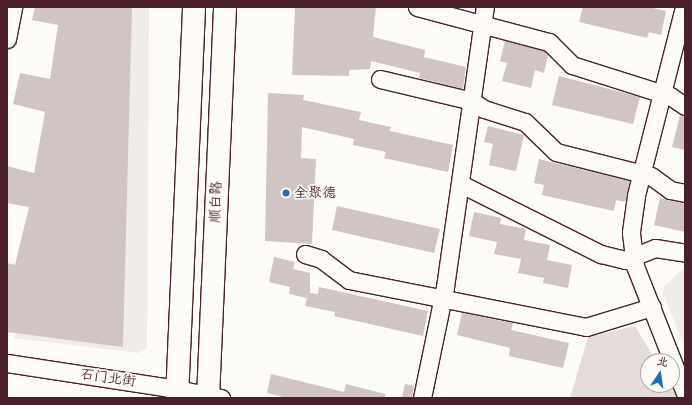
<!DOCTYPE html>
<meta charset="utf-8">
<style>
body{margin:0}
#map{position:relative;width:692px;height:405px;overflow:hidden;background:#fdfcf7;font-family:"Architects Daughter","LXGW WenKai TC",sans-serif}
div>[style]{position:absolute}
[style*='--x']{left:calc(var(--x)*1px);top:calc(var(--y)*1px);width:calc(var(--w)*1px);rotate:calc(var(--a)*1deg)}
.built>*{inset:0;background:#f0ece8}
.green>*{inset:0;background:#e3dcda}
.building>*{inset:0;background:#d0c5c4}
.roads{filter:drop-shadow(1px 0 #4a1f2b) drop-shadow(-1px 0 #4a1f2b) drop-shadow(0 1px #4a1f2b) drop-shadow(0 -1px #4a1f2b)}
.minor>*{height:17px;margin:-8.5px;padding:0 8.5px;transform-origin:8.5px;border-radius:8.5px;background:#fdfcf7}
.major>*{height:22px;margin:-11px;padding:0 11px;transform-origin:11px;border-radius:11px;background:#fdfcf7}
.dots>*{width:11px;height:11px;translate:-50% -50%;box-sizing:border-box;border:2px solid #fdfcf7;border-radius:50%}
span{translate:-50% -50%;white-space:nowrap;text-align:center;line-height:1.15;-webkit-text-stroke:3.5px #fdfcf7;paint-order:stroke}
.poi-label{font-size:14px;color:#4a1f2b}
.left{translate:0 -50%;text-align:left}
.street-label{font-size:14px;color:#4a1f2b}
.frame{position:absolute;inset:0;border:8px solid #4a1f2b;pointer-events:none}
.north{position:absolute;left:640px;top:353px;width:40px;height:40px;box-sizing:border-box;background:#fdfcf7;border:1px solid #b5a4a5;border-radius:50%;rotate:13deg;font-size:11px;font-weight:700;line-height:16px;text-align:center;color:#4a1f2b}
.north::after{content:'';display:block;margin:auto;width:14px;height:18px;background:#1f6fb2;clip-path:polygon(50% 0,100% 100%,50% 72%,0 100%)}
</style>
<div id="map">
<div class="built">
<i style="clip-path:polygon(75px 7px,149px 7px,147px 348px,138px 353px,14px 338px)"></i>
<i style="clip-path:polygon(685px 267px,685px 347px,661px 289px)"></i>
</div>
<div class="green">
<i style="clip-path:polygon(635px 326px,656px 361px,648px 361px,648px 385px,671px 385px,677px 398px,570px 398px,588px 337px)"></i>
</div>
<div class="building">
<i style="clip-path:polygon(35px 7px,132px 7px,123px 347px,7px 332px,7px 263px,15px 265px,29px 207px,7px 203px,7px 166px,34px 173px,45px 112px,13px 104px,20px 73px,50px 79px,58px 25px,32px 20px)"></i>
<i style="clip-path:polygon(295px 7px,376px 7px,373px 37px,425px 50px,424px 57px,466px 67px,463px 89px,419px 78px,420px 73px,371px 61px,370px 69px,349px 70px,349px 76px,292px 75px)"></i>
<i style="clip-path:polygon(583px 7px,648px 7px,666px 11px,661px 35px,649px 32px,647px 38px,579px 22px)"></i>
<i style="clip-path:polygon(505px 41px,544px 51px,548px 55px,544px 73px,535px 70px,531px 88px,502px 81px,507px 63px,500px 61px)"></i>
<i style="clip-path:polygon(559px 76px,640px 97px,633px 124px,552px 105px)"></i>
<i style="clip-path:polygon(268px 93px,304px 95px,303px 100px,361px 112px,359px 120px,391px 127px,390px 131px,453px 145px,448px 172px,384px 158px,386px 152px,353px 145px,354px 139px,302px 127px,301px 158px,316px 159px,312px 244px,265px 241px)"></i>
<i style="clip-path:polygon(680px 115px,685px 116px,685px 150px,672px 147px)"></i>
<i style="clip-path:polygon(488px 126px,524px 135px,516px 171px,489px 165px,493px 144px,484px 142px)"></i>
<i style="clip-path:polygon(539px 159px,630px 181px,625px 202px,616px 200px,614px 211px,542px 195px,544px 185px,534px 183px)"></i>
<i style="clip-path:polygon(660px 198px,685px 204px,685px 232px,654px 225px)"></i>
<i style="clip-path:polygon(337px 206px,440px 229px,434px 253px,332px 230px)"></i>
<i style="clip-path:polygon(474px 212px,501px 218px,500px 224px,526px 229px,524px 240px,550px 245px,547px 260px,572px 265px,568px 288px,543px 283px,544px 278px,518px 273px,521px 259px,494px 254px,497px 242px,469px 236px)"></i>
<i style="clip-path:polygon(274px 257px,295px 262px,293px 269px,310px 273px,310px 293px,318px 294px,319px 287px,428px 311px,423px 336px,334px 316px,335px 312px,305px 306px,307px 298px,289px 294px,290px 287px,269px 282px)"></i>
<i style="clip-path:polygon(462px 313px,513px 323px,511px 330px,569px 343px,563px 368px,509px 356px,510px 348px,457px 335px)"></i>
<i style="clip-path:polygon(271px 374px,344px 392px,346px 384px,385px 394px,385px 398px,287px 398px,267px 393px)"></i>
<i style="clip-path:polygon(405px 384px,414px 386px,412px 398px,402px 398px)"></i>
</div>
<div class="roads">
<div class="minor">
<i style="--x:417;--y:7;--w:137;--a:14.9"></i>
<i style="--x:549;--y:42;--w:33;--a:45"></i>
<i style="--x:572;--y:65;--w:103;--a:17.6"></i>
<i style="--x:670;--y:96;--w:18;--a:34"></i>
<i style="--x:684;--y:7;--w:195;--a:104.3"></i>
<i style="--x:636;--y:196;--w:37;--a:98"></i>
<i style="--x:631;--y:233;--w:33;--a:83"></i>
<i style="--x:635;--y:266;--w:136;--a:68.5"></i>
<i style="--x:7;--y:39;--w:33;--a:-79"></i>
<i style="--x:380;--y:79;--w:95;--a:13.4"></i>
<i style="--x:472;--y:101;--w:14;--a:34"></i>
<i style="--x:484;--y:109;--w:43;--a:17.6"></i>
<i style="--x:525;--y:122;--w:43;--a:44.1"></i>
<i style="--x:556;--y:152;--w:98;--a:14.2"></i>
<i style="--x:651;--y:176;--w:24;--a:36"></i>
<i style="--x:670;--y:190;--w:15;--a:11"></i>
<i style="--x:461;--y:184;--w:157;--a:26.6"></i>
<i style="--x:601;--y:254;--w:25;--a:14"></i>
<i style="--x:625;--y:260;--w:32;--a:-22"></i>
<i style="--x:655;--y:248;--w:30;--a:9"></i>
<i style="--x:305;--y:254;--w:17;--a:17"></i>
<i style="--x:321;--y:259;--w:35;--a:37"></i>
<i style="--x:349;--y:280;--w:242;--a:11.2"></i>
<i style="--x:586;--y:327;--w:69;--a:-16.9"></i>
<i style="--x:7;--y:363;--w:172;--a:8.7"></i>
<i style="--x:177;--y:389;--w:45;--a:11.6"></i>
<i style="--x:422;--y:398;--w:113;--a:-78.3"></i>
<i style="--x:445;--y:287;--w:283;--a:-81.9"></i>
</div>
<div class="major">
<i style="--x:177;--y:398;--w:391;--a:-87.5"></i>
<i style="--x:208;--y:398;--w:391;--a:-87.5"></i>
</div>
</div>
<div class="dots">
<i style="left:286px;top:193px;background:#1f6fb2"></i>
</div>
<div class="poi-label">
<span class="left" style="left:294px;top:193px">全聚德</span>
</div>
<div class="street-label">
<span style="left:216px;top:202px;rotate:-88deg">顺白路</span>
<span style="left:108px;top:378px;rotate:8deg">石门北街</span>
</div>
<div class="frame"></div>
<div class="north">北</div>
</div>
